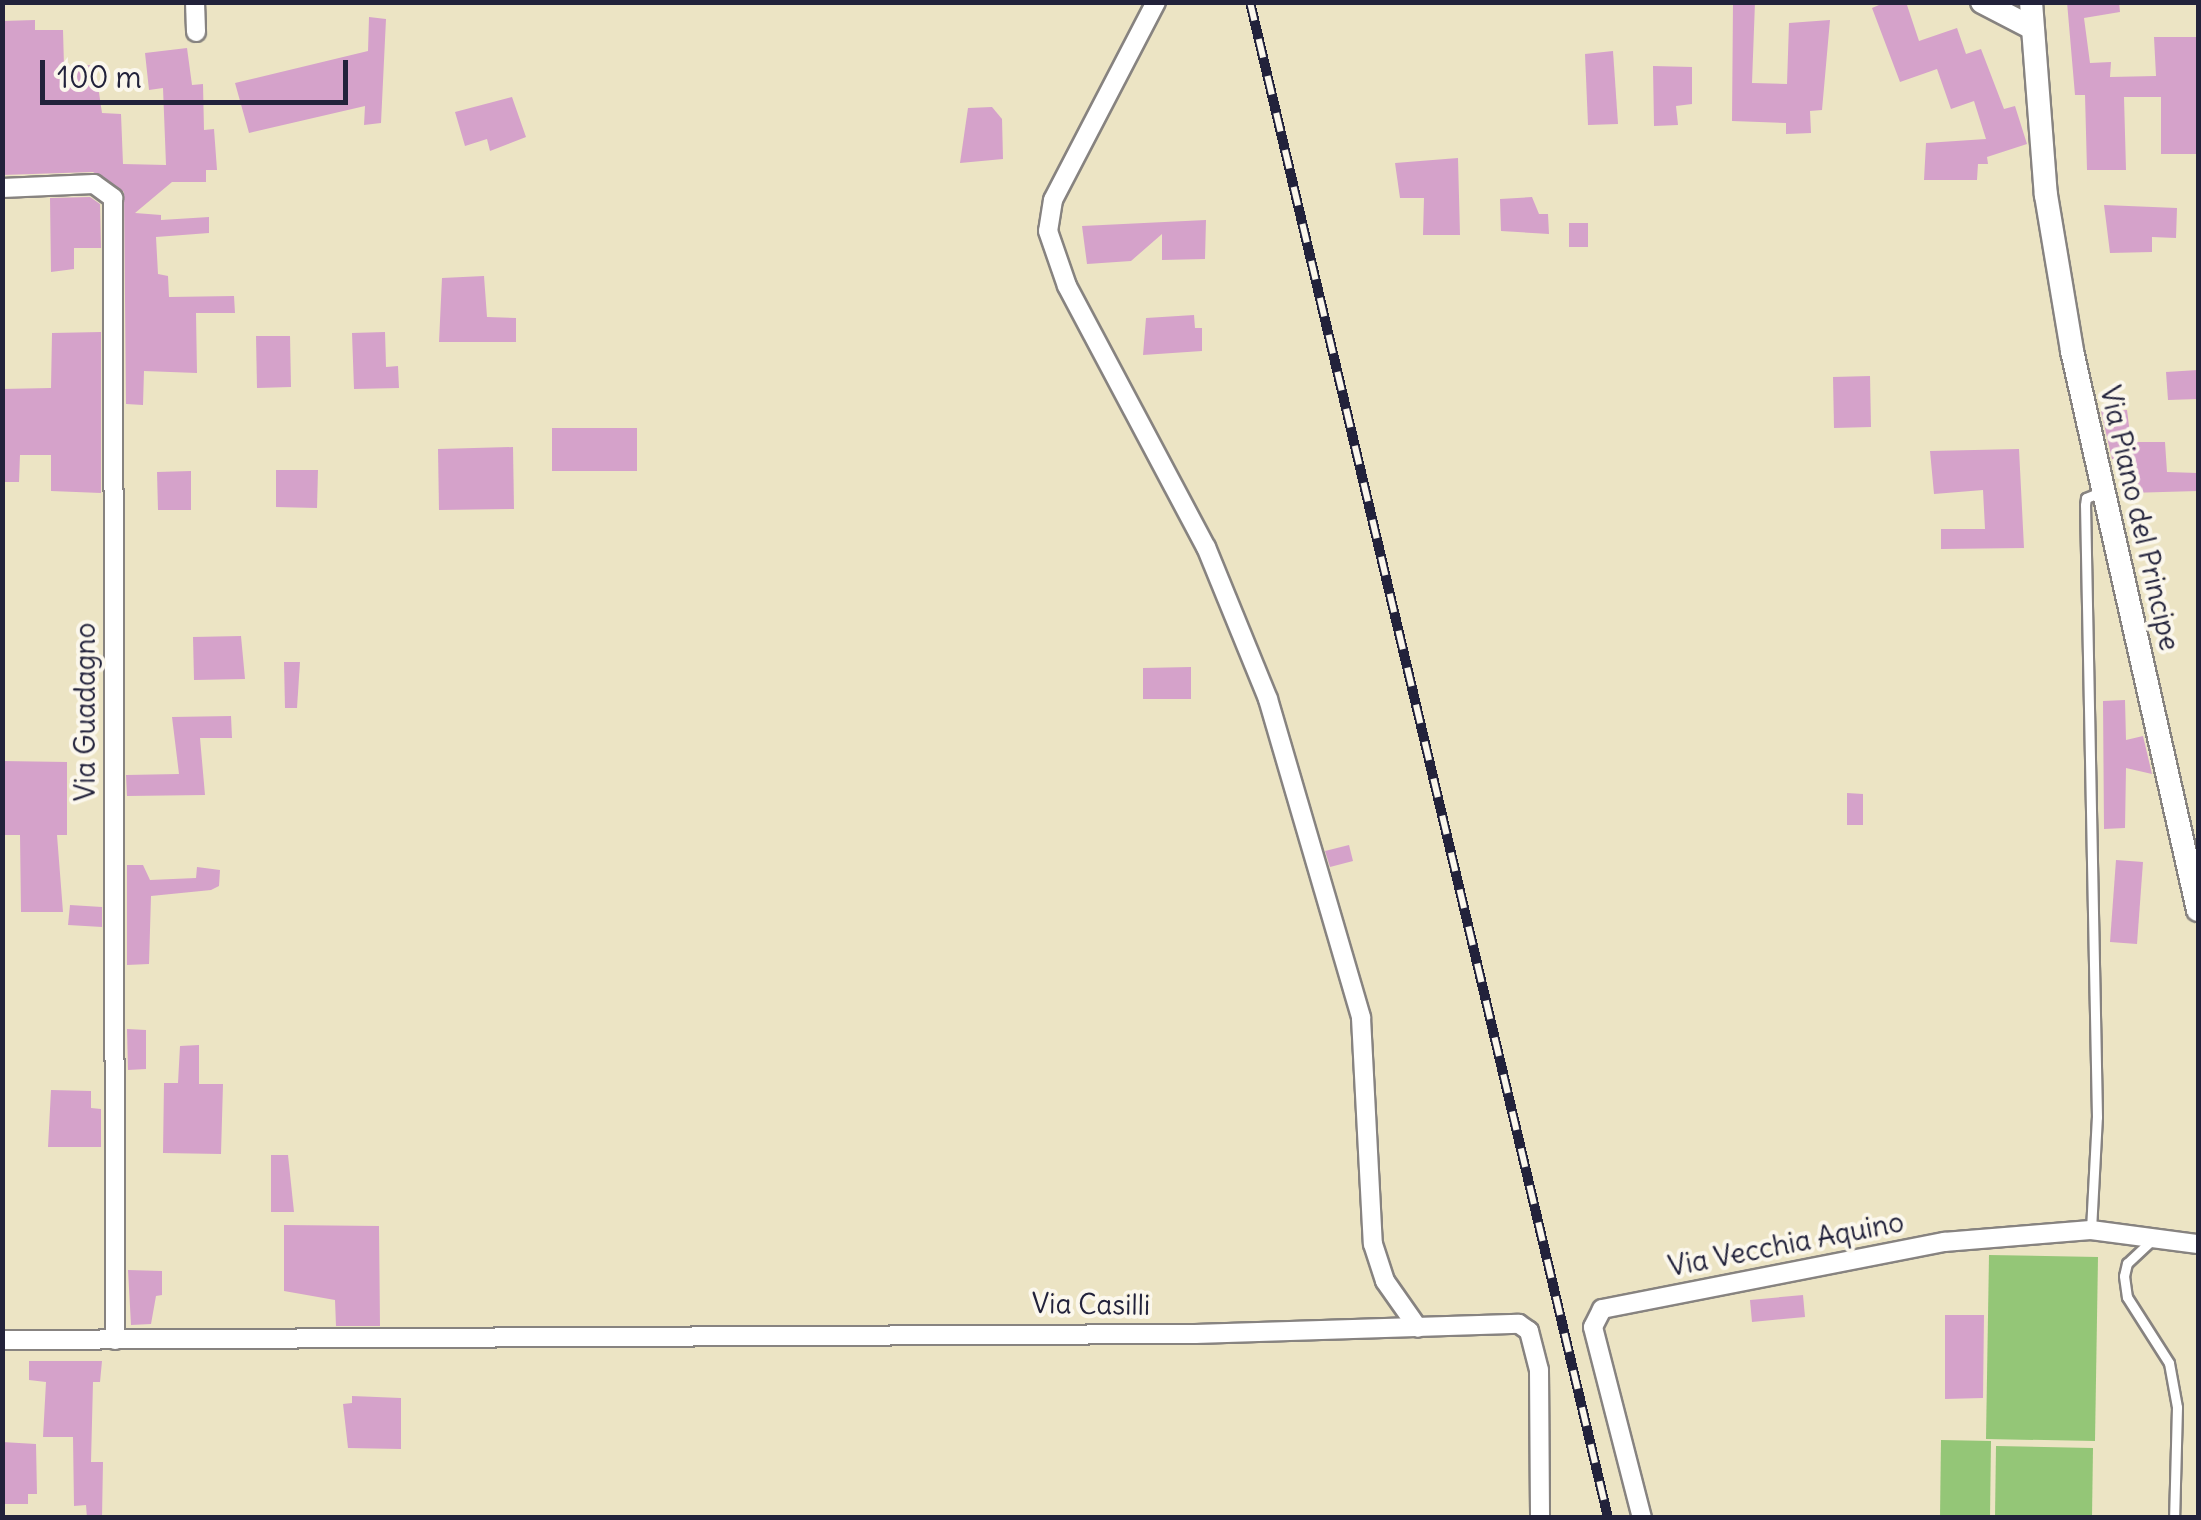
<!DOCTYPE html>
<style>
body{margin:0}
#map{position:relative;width:2201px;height:1520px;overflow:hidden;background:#ece4c4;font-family:Delius,sans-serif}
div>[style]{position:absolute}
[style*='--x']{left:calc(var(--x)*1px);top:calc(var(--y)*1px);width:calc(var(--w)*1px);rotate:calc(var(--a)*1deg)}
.green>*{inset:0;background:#94c677}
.building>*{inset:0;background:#d5a2ca}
.roads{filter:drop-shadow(2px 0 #878380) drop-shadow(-2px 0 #878380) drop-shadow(0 2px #878380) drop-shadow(0 -2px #878380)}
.service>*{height:9px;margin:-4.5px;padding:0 4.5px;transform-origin:4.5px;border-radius:4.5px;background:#fff}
.minor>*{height:18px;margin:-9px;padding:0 9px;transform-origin:9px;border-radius:9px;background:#fff}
.tertiary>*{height:22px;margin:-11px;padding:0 11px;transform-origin:11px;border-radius:11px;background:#fff}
.rail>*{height:10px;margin-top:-5px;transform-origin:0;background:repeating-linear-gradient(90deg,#fbf7ec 0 19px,#22223b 0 38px);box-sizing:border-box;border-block:2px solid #22223b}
span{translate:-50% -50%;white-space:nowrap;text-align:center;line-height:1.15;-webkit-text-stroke:8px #fbf7ec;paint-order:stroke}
.street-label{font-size:28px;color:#22223b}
.frame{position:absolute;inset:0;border:5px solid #22223b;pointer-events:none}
.scale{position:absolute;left:40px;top:60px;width:308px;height:45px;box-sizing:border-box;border:5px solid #22223b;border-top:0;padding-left:12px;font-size:30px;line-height:35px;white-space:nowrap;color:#22223b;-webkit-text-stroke:8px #fbf7ec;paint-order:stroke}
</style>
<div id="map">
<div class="green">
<i style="clip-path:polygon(1989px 1255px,2098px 1257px,2095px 1441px,1986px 1439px)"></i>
<i style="clip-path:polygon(1941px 1440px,1991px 1441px,1990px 1517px,1940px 1517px)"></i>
<i style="clip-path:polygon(1996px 1446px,2093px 1448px,2092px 1517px,1995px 1517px)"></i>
</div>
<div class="building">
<i style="clip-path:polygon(1733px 2px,1755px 2px,1752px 83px,1787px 84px,1789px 23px,1830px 20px,1822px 110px,1810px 111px,1811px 133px,1786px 134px,1786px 123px,1732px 121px)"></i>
<i style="clip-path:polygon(1886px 2px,1906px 2px,1919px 41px,1957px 28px,1966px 54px,1981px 49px,2004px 109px,2015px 106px,2027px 144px,1987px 157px,1988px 164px,1978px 164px,1977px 180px,1924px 180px,1926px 143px,1986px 139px,1974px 101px,1951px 109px,1937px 69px,1900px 82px,1872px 8px)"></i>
<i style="clip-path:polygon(2067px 2px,2119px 2px,2120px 12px,2084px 18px,2090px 63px,2111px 62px,2110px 77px,2156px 76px,2154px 37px,2198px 37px,2198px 154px,2161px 154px,2161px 97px,2124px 97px,2126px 170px,2087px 170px,2085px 95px,2075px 95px)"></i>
<i style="clip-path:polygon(369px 17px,386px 19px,381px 123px,364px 125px,365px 106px,249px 133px,235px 83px,368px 51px)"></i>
<i style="clip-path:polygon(35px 20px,35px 30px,63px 30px,64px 66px,95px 65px,102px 113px,121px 114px,123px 164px,166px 165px,163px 88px,149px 90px,145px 53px,187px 48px,192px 85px,203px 84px,204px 130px,214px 129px,217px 170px,206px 170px,206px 182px,172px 182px,135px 213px,161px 215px,161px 220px,209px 217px,209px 233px,156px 237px,158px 274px,168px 276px,169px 297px,234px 296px,235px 313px,196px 313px,197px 373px,144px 371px,143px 405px,126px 404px,124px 192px,93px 172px,2px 175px,2px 21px)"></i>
<i style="clip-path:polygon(1613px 51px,1618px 124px,1588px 125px,1585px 54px)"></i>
<i style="clip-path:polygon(1653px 66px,1692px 67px,1692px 104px,1676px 106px,1678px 125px,1654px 126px)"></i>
<i style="clip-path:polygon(512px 97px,526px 137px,490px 151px,487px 139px,465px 146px,455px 112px)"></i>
<i style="clip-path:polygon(992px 107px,1002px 119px,1003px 159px,960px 163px,968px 108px)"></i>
<i style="clip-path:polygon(1458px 158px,1460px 235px,1423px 235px,1424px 198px,1400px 198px,1395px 163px)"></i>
<i style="clip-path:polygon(90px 197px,100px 204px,101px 248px,74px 248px,74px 269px,51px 272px,50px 198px)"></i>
<i style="clip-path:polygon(1532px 197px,1539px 214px,1548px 214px,1549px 234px,1501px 231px,1500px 199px)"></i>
<i style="clip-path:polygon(2104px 205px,2177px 208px,2176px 238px,2152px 237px,2152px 252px,2110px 253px)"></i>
<i style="clip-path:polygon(1206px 220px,1205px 259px,1162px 260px,1162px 234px,1131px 261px,1087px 264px,1082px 226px)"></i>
<i style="clip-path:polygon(1569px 223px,1588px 223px,1588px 247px,1569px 247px)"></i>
<i style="clip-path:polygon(484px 276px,487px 317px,516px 318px,516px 342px,439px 342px,442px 278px)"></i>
<i style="clip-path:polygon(1194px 315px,1195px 328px,1202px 328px,1202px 351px,1143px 355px,1146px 318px)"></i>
<i style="clip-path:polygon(101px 332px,101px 493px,51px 491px,51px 455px,20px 455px,19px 482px,2px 482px,2px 389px,51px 388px,52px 333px)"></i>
<i style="clip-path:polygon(385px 332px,386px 367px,398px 366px,399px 388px,354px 389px,352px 333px)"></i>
<i style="clip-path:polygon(256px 336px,290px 336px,291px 387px,257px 388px)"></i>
<i style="clip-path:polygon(2198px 370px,2198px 399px,2168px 400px,2166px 372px)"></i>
<i style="clip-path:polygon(1870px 376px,1871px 427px,1834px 428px,1833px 377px)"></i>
<i style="clip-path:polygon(2127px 410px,2131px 442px,2165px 442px,2167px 472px,2198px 473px,2198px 491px,2128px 493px,2130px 459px,2112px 459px,2101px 411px)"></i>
<i style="clip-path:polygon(552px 428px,637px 428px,637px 471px,552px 471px)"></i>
<i style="clip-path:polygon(513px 447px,514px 509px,439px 510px,438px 449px)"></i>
<i style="clip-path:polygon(2019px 449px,2024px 548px,1941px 549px,1941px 529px,1985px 529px,1983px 490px,1934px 494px,1930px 451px)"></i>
<i style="clip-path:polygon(276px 470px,318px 470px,317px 508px,276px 507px)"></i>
<i style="clip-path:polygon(191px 471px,191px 510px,158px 510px,157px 472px)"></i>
<i style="clip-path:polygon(241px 636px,245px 679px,194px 680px,193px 637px)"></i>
<i style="clip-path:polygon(284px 662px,300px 662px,297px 708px,285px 708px)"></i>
<i style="clip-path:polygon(1191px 667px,1191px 699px,1143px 699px,1143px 668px)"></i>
<i style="clip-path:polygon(2125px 700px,2126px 740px,2143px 736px,2152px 774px,2126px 768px,2125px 828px,2104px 829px,2103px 701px)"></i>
<i style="clip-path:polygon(231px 716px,232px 738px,200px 738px,205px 795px,127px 796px,126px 775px,179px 774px,172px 717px)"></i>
<i style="clip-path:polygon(2px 761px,67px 762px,67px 835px,57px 835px,63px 912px,21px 912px,20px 835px,2px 835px)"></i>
<i style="clip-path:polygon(1847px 793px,1863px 794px,1863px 825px,1847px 825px)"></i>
<i style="clip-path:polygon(1349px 845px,1353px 861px,1330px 867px,1325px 851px)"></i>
<i style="clip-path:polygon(2116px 860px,2143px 862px,2137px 944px,2110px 942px)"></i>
<i style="clip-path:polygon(127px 865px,143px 865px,150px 880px,196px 878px,197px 867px,220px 870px,219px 886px,211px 890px,151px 896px,149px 964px,127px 965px)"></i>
<i style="clip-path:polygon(70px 905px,102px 907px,102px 927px,68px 925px)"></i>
<i style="clip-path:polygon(127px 1029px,146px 1030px,146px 1069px,128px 1070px)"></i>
<i style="clip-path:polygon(199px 1045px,199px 1084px,223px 1084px,221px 1154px,163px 1153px,164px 1083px,178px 1083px,180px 1046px)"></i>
<i style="clip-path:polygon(51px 1090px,91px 1091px,91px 1108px,101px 1109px,101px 1147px,48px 1147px)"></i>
<i style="clip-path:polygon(271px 1155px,288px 1155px,294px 1212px,271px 1212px)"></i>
<i style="clip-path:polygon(284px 1225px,379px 1226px,380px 1326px,336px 1326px,335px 1300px,284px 1291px)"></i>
<i style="clip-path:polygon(128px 1270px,162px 1271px,162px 1295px,156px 1296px,151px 1324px,131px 1325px)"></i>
<i style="clip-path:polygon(1803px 1295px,1805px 1317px,1752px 1322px,1750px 1300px)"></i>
<i style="clip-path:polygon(1945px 1315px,1984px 1315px,1983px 1398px,1945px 1399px)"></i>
<i style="clip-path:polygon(29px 1361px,102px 1361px,100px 1382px,93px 1382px,91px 1462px,103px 1462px,102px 1518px,87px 1518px,86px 1505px,74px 1506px,73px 1437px,43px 1437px,46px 1382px,29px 1380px)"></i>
<i style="clip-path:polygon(352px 1396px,401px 1398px,401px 1449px,348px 1448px,343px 1404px,352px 1403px)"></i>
<i style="clip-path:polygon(2px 1442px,36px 1444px,37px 1494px,28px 1494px,28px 1504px,2px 1504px)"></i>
</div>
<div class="roads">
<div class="service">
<i style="--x:2091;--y:1230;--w:113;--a:-87"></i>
<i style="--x:2097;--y:1117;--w:612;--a:-91.12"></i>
<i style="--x:2085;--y:505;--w:7;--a:-82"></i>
<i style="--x:2086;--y:498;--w:18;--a:-22"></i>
<i style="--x:2152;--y:1240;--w:34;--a:137"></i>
<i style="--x:2127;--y:1263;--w:13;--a:103"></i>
<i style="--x:2124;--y:1276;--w:21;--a:82"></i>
<i style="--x:2127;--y:1297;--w:78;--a:57.5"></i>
<i style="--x:2169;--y:1363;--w:45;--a:79.7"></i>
<i style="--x:2177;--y:1407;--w:111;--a:91.5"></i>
</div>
<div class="minor">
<i style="--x:195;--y:2;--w:30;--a:88"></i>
<i style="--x:1156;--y:2;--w:223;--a:117.5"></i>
<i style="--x:1053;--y:200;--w:31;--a:99"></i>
<i style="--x:1048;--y:231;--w:58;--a:70.9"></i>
<i style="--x:1067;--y:286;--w:296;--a:62"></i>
<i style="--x:1206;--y:547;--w:164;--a:67.8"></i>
<i style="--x:1268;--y:699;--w:332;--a:73.7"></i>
<i style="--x:1361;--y:1018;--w:226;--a:87"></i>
<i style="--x:1373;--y:1244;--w:39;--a:72"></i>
<i style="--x:1385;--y:1281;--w:57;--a:54.9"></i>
<i style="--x:2;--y:188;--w:92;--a:-2.5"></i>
<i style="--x:94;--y:184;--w:24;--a:36"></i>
<i style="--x:113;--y:198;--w:1142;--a:89.9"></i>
<i style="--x:2;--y:1340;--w:1193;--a:-0.29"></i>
<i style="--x:1195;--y:1334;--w:324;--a:-1.8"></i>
<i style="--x:1519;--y:1324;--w:12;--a:35"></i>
<i style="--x:1529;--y:1331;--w:40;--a:75.6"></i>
<i style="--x:1539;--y:1370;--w:148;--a:89.6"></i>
<i style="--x:1642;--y:1518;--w:197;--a:-104.4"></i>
<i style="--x:1593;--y:1327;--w:20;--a:-63"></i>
<i style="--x:1602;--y:1309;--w:349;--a:-11.1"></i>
<i style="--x:1944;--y:1242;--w:147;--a:-4.7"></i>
<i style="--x:2091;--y:1230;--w:108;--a:7.5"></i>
</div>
<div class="tertiary">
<i style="--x:1982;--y:2;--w:56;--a:27.5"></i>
<i style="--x:2031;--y:2;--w:194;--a:85.6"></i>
<i style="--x:2046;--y:195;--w:158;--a:80.5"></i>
<i style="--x:2072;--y:351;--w:573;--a:77.3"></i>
</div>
</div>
<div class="rail">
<i style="--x:1250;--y:2;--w:1558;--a:76.71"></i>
</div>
<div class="street-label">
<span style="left:2140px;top:518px;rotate:77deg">Via Piano del Principe</span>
<span style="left:85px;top:712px;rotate:-90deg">Via Guadagno</span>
<span style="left:1786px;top:1244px;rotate:-11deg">Via Vecchia Aquino</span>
<span style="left:1091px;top:1304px;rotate:1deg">Via Casilli</span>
</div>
<div class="frame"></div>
<div class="scale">100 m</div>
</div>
